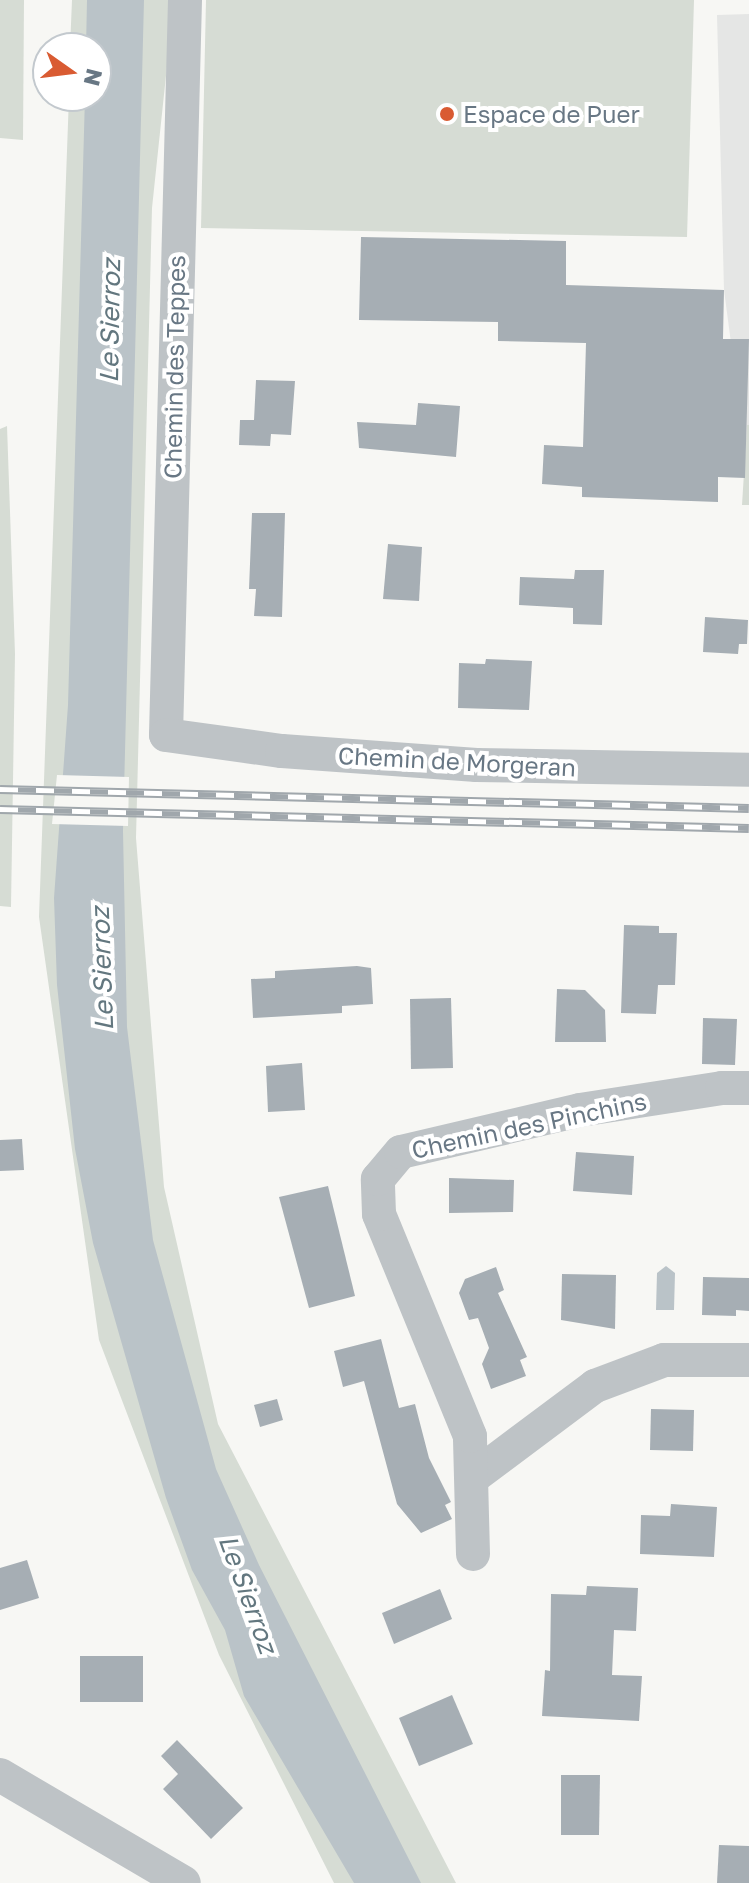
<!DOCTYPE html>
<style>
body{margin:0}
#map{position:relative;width:749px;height:1883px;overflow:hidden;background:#f7f7f4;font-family:"Golos Text",sans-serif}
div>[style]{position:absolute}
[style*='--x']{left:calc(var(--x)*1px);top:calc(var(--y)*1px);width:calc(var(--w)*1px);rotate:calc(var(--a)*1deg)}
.built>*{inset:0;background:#e5e6e5}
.green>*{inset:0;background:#d6dcd4}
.water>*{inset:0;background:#bac3c8}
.pier>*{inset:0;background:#f7f7f4}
.building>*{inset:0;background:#a6aeb4}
.minor>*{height:34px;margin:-17px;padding:0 17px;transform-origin:17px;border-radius:17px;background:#bec3c6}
.rail>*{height:9px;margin-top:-4.5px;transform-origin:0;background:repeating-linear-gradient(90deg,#fff 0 18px,#a0a7ac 0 36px);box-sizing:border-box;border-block:2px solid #a0a7ac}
.dots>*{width:22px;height:22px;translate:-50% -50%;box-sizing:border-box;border:4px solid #fff;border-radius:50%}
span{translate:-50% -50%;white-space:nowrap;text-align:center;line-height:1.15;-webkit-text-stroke:8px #fff;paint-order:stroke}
.poi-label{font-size:24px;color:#687784}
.left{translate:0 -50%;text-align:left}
.street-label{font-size:24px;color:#687784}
.water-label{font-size:26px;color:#63777f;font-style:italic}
.north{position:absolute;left:32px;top:32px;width:80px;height:80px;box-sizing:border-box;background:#fff;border:2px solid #c3c9ce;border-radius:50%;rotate:104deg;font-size:22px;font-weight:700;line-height:32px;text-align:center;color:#687784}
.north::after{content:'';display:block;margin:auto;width:28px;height:36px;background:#d95b32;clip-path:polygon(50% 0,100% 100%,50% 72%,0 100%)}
</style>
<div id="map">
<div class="built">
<i style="clip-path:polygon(749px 14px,749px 479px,724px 290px,717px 15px)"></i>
</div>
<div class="green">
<i style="clip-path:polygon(0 0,24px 0,23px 140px,0 138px)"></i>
<i style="clip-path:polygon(72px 0,174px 0,152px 208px,136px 838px,164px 1187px,218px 1424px,456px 1883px,334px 1883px,219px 1655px,99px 1340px,39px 917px,69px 96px,96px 96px,96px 48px,70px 48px)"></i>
<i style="clip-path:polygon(206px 0,694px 0,687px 237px,201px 228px)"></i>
<i style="clip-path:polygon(747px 425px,749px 425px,749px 505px,742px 505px)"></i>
<i style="clip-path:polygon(7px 426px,15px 654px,11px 907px,0 906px,0 429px)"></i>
</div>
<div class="water">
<i style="clip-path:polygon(87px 0,144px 0,123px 831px,127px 1027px,153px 1240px,216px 1469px,259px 1565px,421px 1883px,354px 1883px,244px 1696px,225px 1630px,192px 1570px,166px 1498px,93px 1243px,75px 1149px,57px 985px,54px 898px,68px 705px,85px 96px,96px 96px,96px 48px,86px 48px)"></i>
<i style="clip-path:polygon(666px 1266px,675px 1273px,674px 1310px,656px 1310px,657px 1273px)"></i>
</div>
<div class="pier">
<i style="clip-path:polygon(57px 775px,129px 777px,128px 826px,52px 824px)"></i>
</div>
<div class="building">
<i style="clip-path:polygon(361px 237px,566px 241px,566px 285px,724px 290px,723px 339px,749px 339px,745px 478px,718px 477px,718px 502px,582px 497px,582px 487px,542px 484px,544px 445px,583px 447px,586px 343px,498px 341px,498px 322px,359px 320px)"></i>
<i style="clip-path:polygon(256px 380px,295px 381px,291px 435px,271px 434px,270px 446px,239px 445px,240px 420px,254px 420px)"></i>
<i style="clip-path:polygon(418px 403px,460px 406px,456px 457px,359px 448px,357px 422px,416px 425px)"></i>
<i style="clip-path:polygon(252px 513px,285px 513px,282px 617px,254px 616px,256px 589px,249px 589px)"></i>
<i style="clip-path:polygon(388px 544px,422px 547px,419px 601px,383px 599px)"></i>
<i style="clip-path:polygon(575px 570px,604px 570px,602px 625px,573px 624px,573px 608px,519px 605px,520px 577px,574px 579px)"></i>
<i style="clip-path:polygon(705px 617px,748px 620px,747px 644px,739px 644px,738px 654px,703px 652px)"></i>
<i style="clip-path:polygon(486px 659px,532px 661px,529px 710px,458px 708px,459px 663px,485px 664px)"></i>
<i style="clip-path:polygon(624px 925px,659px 926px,659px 933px,677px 933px,675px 985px,658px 985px,656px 1014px,621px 1013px)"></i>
<i style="clip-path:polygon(357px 966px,371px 968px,373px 1004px,342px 1006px,342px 1013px,253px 1018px,251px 979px,275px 978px,275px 971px)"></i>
<i style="clip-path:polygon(557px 989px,585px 990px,605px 1010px,606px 1042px,555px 1042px)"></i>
<i style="clip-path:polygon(451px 998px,453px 1068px,411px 1069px,410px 999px)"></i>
<i style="clip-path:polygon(703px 1018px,737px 1019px,735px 1065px,702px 1064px)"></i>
<i style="clip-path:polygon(302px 1063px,305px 1110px,268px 1112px,266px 1066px)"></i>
<i style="clip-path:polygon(22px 1139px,24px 1170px,0 1171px,0 1140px)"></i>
<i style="clip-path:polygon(576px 1152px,634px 1156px,632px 1195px,573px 1191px)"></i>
<i style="clip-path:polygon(449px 1178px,514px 1180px,513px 1212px,449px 1213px)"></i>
<i style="clip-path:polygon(328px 1186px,355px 1296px,309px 1308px,279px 1197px)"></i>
<i style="clip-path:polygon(496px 1267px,504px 1290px,498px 1293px,527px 1357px,520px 1360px,526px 1376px,491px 1389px,482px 1364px,489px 1348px,478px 1318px,469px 1320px,459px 1293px,465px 1279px)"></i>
<i style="clip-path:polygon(562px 1274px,616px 1275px,615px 1329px,561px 1320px)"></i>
<i style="clip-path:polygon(703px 1277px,749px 1278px,749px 1311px,736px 1310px,736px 1316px,702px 1315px)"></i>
<i style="clip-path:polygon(381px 1339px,399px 1408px,415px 1404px,429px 1458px,451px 1502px,445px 1505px,452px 1519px,421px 1533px,397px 1504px,364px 1381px,343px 1387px,334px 1351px)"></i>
<i style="clip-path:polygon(277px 1399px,283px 1420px,260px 1427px,254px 1405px)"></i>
<i style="clip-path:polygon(651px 1409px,694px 1410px,693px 1451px,650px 1450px)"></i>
<i style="clip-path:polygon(671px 1504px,717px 1507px,714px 1557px,640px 1554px,641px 1515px,670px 1516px)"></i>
<i style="clip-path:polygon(27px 1560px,39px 1598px,0 1610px,0 1568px)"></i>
<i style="clip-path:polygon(587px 1586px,638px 1588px,636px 1631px,614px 1630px,612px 1675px,642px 1676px,639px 1721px,542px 1716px,545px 1670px,550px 1671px,551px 1594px,586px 1595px)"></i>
<i style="clip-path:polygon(440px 1589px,452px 1619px,394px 1644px,382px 1613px)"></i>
<i style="clip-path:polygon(80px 1656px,143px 1656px,143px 1702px,80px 1702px)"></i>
<i style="clip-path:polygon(452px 1695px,473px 1744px,419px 1766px,399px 1718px)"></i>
<i style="clip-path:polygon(177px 1740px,243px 1808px,211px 1839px,163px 1789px,178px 1774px,161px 1756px)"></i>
<i style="clip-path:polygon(561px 1775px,600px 1775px,599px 1835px,561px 1835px)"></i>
<i style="clip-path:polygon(719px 1845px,749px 1846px,749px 1883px,717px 1883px)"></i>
</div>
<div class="minor">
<i style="--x:185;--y:0;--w:735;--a:91.48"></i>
<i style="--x:166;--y:735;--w:117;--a:7.9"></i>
<i style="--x:282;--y:751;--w:195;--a:4.1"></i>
<i style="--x:476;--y:765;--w:273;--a:1"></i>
<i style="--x:472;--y:1478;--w:154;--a:-36.8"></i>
<i style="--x:595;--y:1386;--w:74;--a:-20.6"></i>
<i style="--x:664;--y:1360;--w:85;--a:0"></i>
<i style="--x:473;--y:1554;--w:118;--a:-91.5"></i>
<i style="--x:470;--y:1436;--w:240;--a:-112.3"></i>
<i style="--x:379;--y:1214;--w:35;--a:-92"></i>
<i style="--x:378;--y:1179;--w:35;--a:-50"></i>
<i style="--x:401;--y:1152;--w:184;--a:-13.2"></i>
<i style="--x:580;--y:1110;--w:144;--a:-8.8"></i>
<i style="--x:722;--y:1088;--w:27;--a:0"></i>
<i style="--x:0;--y:1775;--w:213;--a:30.4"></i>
</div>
<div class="rail">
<i style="--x:0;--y:789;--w:749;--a:1.45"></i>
<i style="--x:0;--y:809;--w:749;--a:1.45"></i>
</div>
<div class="dots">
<i style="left:447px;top:114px;background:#d95b32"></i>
</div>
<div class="poi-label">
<span class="left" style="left:463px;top:114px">Espace de Puer</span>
</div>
<div class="street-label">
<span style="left:174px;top:367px;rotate:-89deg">Chemin des Teppes</span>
<span style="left:457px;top:761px;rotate:3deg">Chemin de Morgeran</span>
<span style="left:529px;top:1125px;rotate:-12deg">Chemin des Pinchins</span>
</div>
<div class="water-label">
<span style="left:110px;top:321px;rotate:-89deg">Le Sierroz</span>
<span style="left:102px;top:969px;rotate:-92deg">Le Sierroz</span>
<span style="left:248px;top:1594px;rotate:70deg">Le Sierroz</span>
</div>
<div class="north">N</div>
</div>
